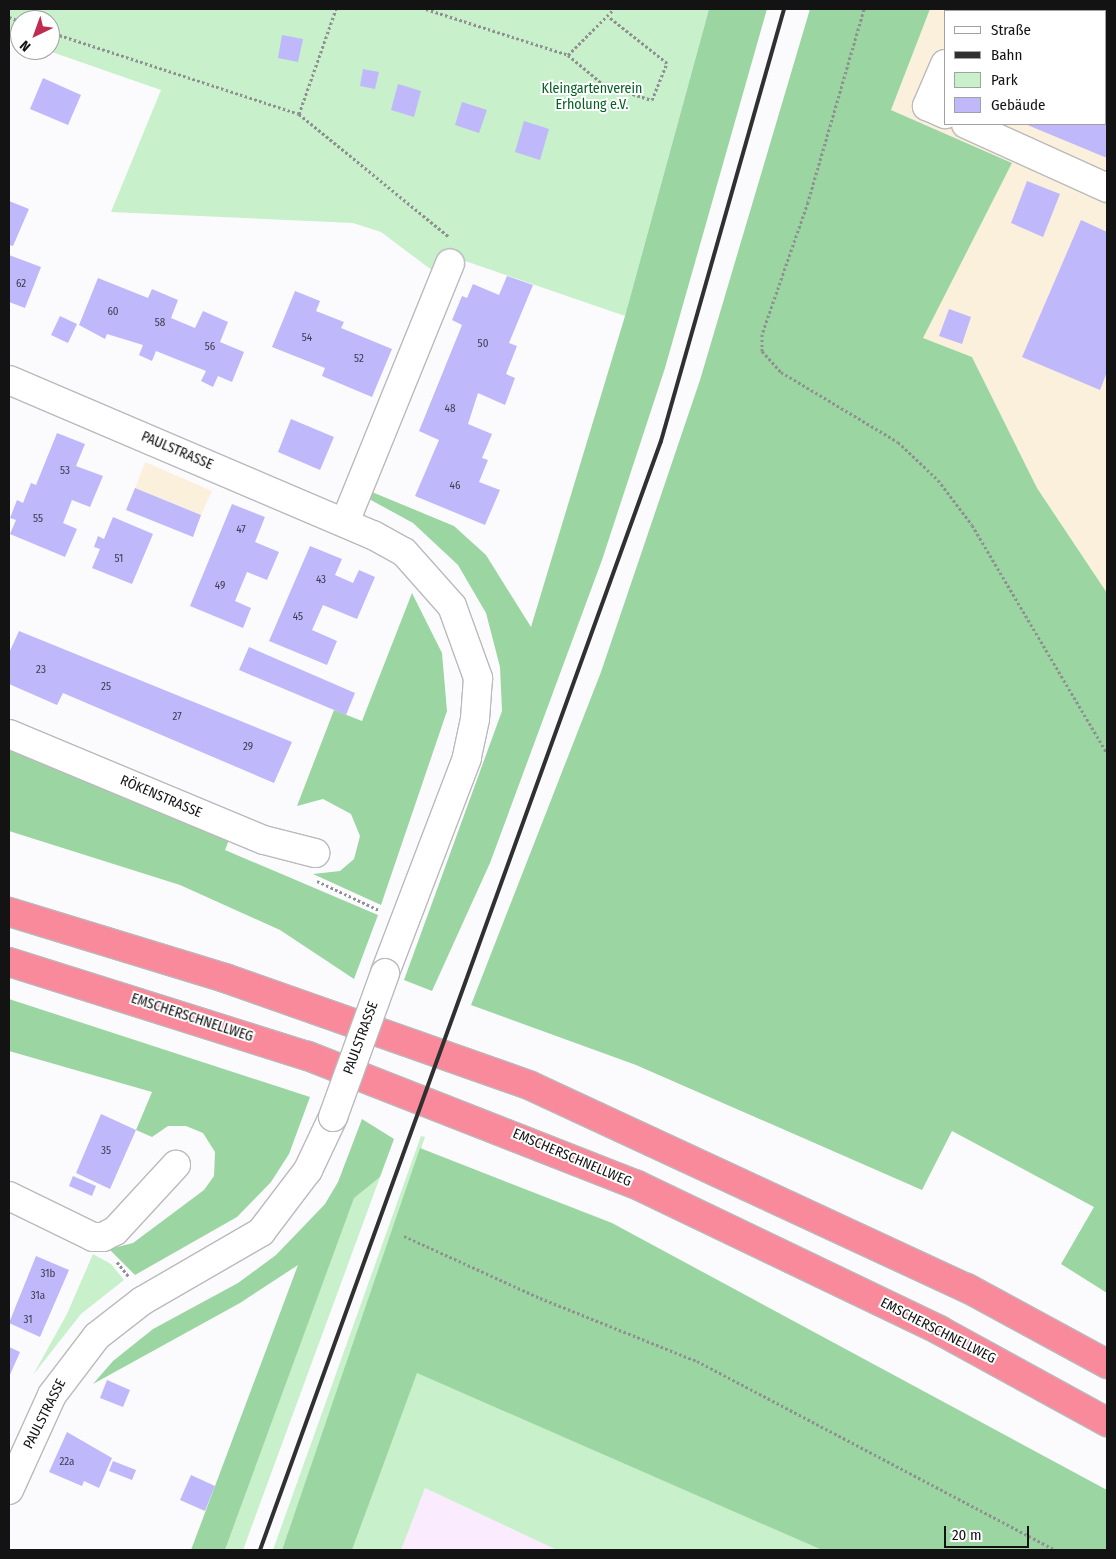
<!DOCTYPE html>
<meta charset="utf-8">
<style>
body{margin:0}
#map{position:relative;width:1116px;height:1559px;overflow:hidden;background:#fbfbfe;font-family:"Fira Sans Condensed",sans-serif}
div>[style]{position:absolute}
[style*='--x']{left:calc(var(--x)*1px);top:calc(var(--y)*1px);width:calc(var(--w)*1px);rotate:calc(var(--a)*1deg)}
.commercial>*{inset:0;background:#fbebfe}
.industrial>*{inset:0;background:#fbf0db}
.green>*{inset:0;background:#c7f0cb}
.forest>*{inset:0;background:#9bd6a2}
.building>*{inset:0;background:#bfb8fb}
.path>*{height:3px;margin-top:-1.5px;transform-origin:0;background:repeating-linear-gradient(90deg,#909092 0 2.5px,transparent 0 5px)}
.roads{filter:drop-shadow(1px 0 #bab9bc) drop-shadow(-1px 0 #bab9bc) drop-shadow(0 1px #bab9bc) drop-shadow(0 -1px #bab9bc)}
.minor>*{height:28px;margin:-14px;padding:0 14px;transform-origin:14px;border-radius:14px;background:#fff}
.highway>*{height:28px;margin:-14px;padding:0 14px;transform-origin:14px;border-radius:14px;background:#f98a9b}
.rail>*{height:4px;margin:-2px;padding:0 2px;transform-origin:2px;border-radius:2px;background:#303031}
.bridges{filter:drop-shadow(1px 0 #bab9bc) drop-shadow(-1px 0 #bab9bc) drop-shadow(0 1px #bab9bc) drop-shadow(0 -1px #bab9bc)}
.minor-bridge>*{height:28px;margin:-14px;padding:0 14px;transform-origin:14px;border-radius:14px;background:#fff}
span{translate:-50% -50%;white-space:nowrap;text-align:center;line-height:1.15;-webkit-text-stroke:4px #fff;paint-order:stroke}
.number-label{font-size:11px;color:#3e3c4e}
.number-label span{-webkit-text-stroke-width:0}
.park-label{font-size:14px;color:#046123}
.street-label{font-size:14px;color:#131314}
.frame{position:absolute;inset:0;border:10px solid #131314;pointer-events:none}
.legend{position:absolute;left:944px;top:10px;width:162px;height:115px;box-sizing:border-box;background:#fff;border:1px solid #a1a1a1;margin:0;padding:6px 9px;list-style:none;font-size:15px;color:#131314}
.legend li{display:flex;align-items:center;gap:10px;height:25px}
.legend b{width:25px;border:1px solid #a1a1a1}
.north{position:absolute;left:10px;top:10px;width:50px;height:50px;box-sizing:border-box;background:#fff;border:1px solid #a1a1a1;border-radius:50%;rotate:222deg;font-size:14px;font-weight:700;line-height:20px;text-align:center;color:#131314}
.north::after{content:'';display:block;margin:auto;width:18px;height:22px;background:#be2d50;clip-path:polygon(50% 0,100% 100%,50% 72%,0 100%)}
.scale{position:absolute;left:944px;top:1526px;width:85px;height:22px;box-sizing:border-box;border:2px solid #131314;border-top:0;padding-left:6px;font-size:15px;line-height:18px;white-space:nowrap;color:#131314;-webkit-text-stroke:4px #fff;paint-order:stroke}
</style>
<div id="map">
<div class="commercial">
<i style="clip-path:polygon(425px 1488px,557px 1550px,401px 1550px)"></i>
</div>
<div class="industrial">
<i style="clip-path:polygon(evenodd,930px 9px,1107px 9px,1107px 593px,1037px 488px,972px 357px,922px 338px,1012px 163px,891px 110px,930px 9px,945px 11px,1105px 11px,1105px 124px,945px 124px,945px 11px)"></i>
<i style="clip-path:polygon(145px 462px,212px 491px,201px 515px,135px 488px)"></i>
</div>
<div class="green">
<i style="clip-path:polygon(9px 9px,709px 9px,625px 316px,445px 254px,437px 274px,381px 232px,353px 223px,111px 212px,161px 90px,46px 50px,50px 50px,50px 20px,20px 20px,20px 41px,9px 37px)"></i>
<i style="clip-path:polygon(421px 1136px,425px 1137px,282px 1550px,273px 1550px)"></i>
<i style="clip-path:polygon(380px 1177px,243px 1550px,225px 1550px,354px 1197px)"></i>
<i style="clip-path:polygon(93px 1254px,111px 1264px,124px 1280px,81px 1314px,33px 1375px,67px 1314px)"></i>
<i style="clip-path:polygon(416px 1372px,822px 1550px,557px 1550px,425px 1488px,401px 1550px,352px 1550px)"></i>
</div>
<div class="forest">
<i style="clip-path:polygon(709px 9px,767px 9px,665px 368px,602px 560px,490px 863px,432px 991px,404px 980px,502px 711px,500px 667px,486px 613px,458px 565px,413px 523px,369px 499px,372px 492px,454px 526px,486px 555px,531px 627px,625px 316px)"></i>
<i style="clip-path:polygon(810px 9px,930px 9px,891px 110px,1012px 163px,923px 338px,972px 357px,1037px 488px,1107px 593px,1107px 1293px,1061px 1264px,1094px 1207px,952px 1131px,922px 1190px,636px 1065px,471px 1005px,601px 672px,700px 380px)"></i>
<i style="clip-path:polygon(412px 593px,442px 653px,447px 711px,381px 905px,313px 874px,340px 871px,354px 859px,360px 836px,351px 814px,323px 799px,297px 806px,334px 710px,362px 721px)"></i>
<i style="clip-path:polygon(9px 748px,229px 840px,225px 850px,378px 915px,354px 979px,280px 930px,180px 885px,9px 831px)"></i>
<i style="clip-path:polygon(9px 999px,310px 1097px,289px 1154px,271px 1182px,237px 1217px,135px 1275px,109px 1249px,133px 1243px,204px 1190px,214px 1176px,215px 1152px,203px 1133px,186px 1126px,168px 1126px,152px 1137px,136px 1130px,152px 1092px,9px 1051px)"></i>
<i style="clip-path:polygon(362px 1119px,394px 1139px,380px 1177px,354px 1198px,225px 1550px,191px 1550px,298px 1265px,240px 1303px,93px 1384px,113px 1361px,153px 1329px,238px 1283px,276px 1255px,325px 1204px,338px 1182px)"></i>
<i style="clip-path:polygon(420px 1148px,612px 1223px,1107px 1490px,1107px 1550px,822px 1550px,417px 1373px,352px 1550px,282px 1550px)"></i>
</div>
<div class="building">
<i style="clip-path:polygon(1002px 9px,1107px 9px,1107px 158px,1025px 124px,1105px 124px,1105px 11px)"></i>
<i style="clip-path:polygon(282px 35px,303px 39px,298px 62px,278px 58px)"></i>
<i style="clip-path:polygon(363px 69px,379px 72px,375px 89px,360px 86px)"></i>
<i style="clip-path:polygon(43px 78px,81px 95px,68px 125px,30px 109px)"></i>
<i style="clip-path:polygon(398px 84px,421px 91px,414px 117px,391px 110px)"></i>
<i style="clip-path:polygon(462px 102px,487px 110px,479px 133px,455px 125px)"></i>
<i style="clip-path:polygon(524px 121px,549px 129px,540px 160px,515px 152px)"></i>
<i style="clip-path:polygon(1027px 181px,1060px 194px,1043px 237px,1011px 223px)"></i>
<i style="clip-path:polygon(9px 201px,29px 209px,13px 246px,9px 245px)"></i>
<i style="clip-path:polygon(1081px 220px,1107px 232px,1107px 372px,1100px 390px,1022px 357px)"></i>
<i style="clip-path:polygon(9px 255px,41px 267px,25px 308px,9px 302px)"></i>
<i style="clip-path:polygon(507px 276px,533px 285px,509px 343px,517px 346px,506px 374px,515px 378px,505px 405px,478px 393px,468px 424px,492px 434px,482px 458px,488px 460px,479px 482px,500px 490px,485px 525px,415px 496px,439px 440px,419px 431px,462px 325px,452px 320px,462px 296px,467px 298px,473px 284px,499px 295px)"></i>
<i style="clip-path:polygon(98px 278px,148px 298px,152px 289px,178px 300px,171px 318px,195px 328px,203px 311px,228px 322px,220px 342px,244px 352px,232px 382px,218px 376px,213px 387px,201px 381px,206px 371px,156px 351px,152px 361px,139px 355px,143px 345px,107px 334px,105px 339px,79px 325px)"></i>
<i style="clip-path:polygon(295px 291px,320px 301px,316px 311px,344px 322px,341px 328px,392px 349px,372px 397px,322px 376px,325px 368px,272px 347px)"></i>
<i style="clip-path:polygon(949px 309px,971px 317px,962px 344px,939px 336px)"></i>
<i style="clip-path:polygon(60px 316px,77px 324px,68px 343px,51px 335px)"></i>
<i style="clip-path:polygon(291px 419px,334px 437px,320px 470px,278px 452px)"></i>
<i style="clip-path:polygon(57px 433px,85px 444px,76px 466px,103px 476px,90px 507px,72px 500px,63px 523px,77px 529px,65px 557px,10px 534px,16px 520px,10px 518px,17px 500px,23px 503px,31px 483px,36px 485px)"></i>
<i style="clip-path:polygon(135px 488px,201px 515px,193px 537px,126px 510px)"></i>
<i style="clip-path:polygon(232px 504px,265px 517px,255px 542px,279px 552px,267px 580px,247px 572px,235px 601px,251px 608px,243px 628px,190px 606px)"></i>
<i style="clip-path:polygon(113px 517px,153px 534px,132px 584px,92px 568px,100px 549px,94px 547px,98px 536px,104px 539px)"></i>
<i style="clip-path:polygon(310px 546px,342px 559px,335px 575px,353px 583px,359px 570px,375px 577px,357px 619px,323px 605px,312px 630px,337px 641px,327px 665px,269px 641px)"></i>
<i style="clip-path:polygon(19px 631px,292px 742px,274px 783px,63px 693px,57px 705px,9px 684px,9px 653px)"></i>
<i style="clip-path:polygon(249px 647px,355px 693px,346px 715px,239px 670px)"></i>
<i style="clip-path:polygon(101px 1114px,136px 1130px,110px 1189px,76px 1173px)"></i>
<i style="clip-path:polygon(73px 1176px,96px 1186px,92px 1196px,69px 1186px)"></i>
<i style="clip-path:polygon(36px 1256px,69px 1270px,40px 1337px,9px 1323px)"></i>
<i style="clip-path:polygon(9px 1347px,20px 1352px,9px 1377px)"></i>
<i style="clip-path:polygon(107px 1380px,130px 1390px,123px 1407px,100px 1398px)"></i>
<i style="clip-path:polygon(67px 1432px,112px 1458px,99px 1488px,84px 1481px,82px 1486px,49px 1472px)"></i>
<i style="clip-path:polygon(113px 1461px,136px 1470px,132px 1480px,109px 1471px)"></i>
<i style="clip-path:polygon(191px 1475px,215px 1486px,205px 1511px,180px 1500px)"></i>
</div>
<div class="path">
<i style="--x:426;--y:9;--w:149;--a:17.9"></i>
<i style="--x:568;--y:55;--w:65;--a:-45"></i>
<i style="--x:864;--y:9;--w:201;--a:106.2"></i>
<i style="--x:808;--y:202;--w:140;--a:109.2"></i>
<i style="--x:762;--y:334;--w:17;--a:90"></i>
<i style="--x:762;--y:351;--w:28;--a:48"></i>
<i style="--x:781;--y:372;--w:136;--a:30.9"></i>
<i style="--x:898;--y:442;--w:55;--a:43.5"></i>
<i style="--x:938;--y:480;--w:56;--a:52.9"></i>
<i style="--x:972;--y:525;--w:265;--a:59.4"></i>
<i style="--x:9;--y:17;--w:12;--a:20"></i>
<i style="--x:50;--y:32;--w:262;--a:18.2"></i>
<i style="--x:299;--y:114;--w:193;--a:39.3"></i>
<i style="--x:568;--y:55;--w:47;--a:39.8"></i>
<i style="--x:604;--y:85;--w:50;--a:17.4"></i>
<i style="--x:652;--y:100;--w:40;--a:-68"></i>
<i style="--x:667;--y:63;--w:75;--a:-141.5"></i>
<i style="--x:299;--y:114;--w:111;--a:-70.6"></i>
<i style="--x:317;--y:881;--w:68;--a:25.1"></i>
<i style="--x:404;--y:1236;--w:149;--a:24.5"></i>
<i style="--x:540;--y:1298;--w:169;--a:21.9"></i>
<i style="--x:697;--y:1361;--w:406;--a:27.8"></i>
<i style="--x:117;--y:1262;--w:19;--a:51"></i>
</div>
<div class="roads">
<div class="minor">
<i style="--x:967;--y:11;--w:2;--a:-63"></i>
<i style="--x:945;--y:64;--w:46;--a:113.2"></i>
<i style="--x:927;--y:106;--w:20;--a:24"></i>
<i style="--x:966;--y:124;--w:155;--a:24.4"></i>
<i style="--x:9;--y:380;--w:396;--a:23.1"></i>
<i style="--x:373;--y:535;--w:35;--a:29"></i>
<i style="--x:404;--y:552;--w:72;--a:48.4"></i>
<i style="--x:452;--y:606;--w:77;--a:70.1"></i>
<i style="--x:478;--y:678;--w:41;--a:94.2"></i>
<i style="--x:475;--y:719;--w:40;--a:102"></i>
<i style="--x:467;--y:758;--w:230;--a:110.9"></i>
<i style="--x:345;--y:522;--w:279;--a:-67.9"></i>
<i style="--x:9;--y:734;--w:276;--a:22.6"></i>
<i style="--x:264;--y:840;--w:53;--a:14.3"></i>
<i style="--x:9;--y:1196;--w:93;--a:26"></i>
<i style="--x:93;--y:1237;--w:10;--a:0"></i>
<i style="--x:103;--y:1237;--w:13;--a:-27"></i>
<i style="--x:115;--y:1231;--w:90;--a:-47.3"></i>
<i style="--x:9;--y:1490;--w:104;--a:-65.6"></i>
<i style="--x:52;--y:1395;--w:74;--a:-52.7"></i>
<i style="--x:97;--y:1336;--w:57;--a:-37.9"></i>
<i style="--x:142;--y:1301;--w:138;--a:-30.1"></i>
<i style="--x:261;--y:1232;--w:78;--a:-52.8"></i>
<i style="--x:308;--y:1170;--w:59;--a:-64.7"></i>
</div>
<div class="highway">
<i style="--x:9;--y:912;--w:226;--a:17"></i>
<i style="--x:225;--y:978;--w:324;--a:19.4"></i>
<i style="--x:531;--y:1086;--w:481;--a:24.9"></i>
<i style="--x:967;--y:1288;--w:159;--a:28.5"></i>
<i style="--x:9;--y:962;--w:313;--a:17.5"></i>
<i style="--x:308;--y:1056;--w:353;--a:21.4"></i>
<i style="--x:637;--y:1185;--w:335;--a:25.6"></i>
<i style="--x:939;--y:1330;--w:192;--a:28.7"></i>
</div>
</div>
<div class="rail">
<i style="--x:260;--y:1550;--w:1179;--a:-70.12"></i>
<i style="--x:661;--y:441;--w:449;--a:-74.1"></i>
</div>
<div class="bridges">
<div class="minor-bridge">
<i style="--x:333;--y:1117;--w:153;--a:-70.1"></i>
</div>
</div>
<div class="number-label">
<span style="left:21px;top:284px">62</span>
<span style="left:113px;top:312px">60</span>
<span style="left:160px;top:323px">58</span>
<span style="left:307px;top:338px">54</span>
<span style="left:483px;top:344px">50</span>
<span style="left:210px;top:347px">56</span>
<span style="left:359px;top:359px">52</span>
<span style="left:450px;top:409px">48</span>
<span style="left:65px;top:471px">53</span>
<span style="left:455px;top:486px">46</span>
<span style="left:38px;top:519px">55</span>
<span style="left:241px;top:530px">47</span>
<span style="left:119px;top:559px">51</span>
<span style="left:321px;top:580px">43</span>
<span style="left:220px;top:586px">49</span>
<span style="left:298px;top:617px">45</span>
<span style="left:41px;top:670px">23</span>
<span style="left:106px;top:687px">25</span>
<span style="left:177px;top:717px">27</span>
<span style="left:248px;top:747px">29</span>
<span style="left:106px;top:1151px">35</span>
<span style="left:48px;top:1274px">31b</span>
<span style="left:38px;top:1296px">31a</span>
<span style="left:28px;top:1320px">31</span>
<span style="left:67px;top:1462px">22a</span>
</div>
<div class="park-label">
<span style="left:592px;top:97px">Kleingartenverein<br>Erholung e.V.</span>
</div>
<div class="street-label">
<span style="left:177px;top:451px;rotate:23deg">PAULSTRASSE</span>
<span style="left:161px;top:797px;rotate:23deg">RÖKENSTRASSE</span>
<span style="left:192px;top:1018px;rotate:18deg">EMSCHERSCHNELLWEG</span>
<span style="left:361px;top:1038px;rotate:-70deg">PAULSTRASSE</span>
<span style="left:572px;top:1158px;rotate:23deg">EMSCHERSCHNELLWEG</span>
<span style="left:938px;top:1331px;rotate:27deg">EMSCHERSCHNELLWEG</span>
<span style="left:45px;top:1414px;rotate:-63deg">PAULSTRASSE</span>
</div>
<div class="frame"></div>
<ul class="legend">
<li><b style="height:6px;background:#fff"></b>Straße</li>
<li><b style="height:6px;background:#303031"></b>Bahn</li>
<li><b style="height:14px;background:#c7f0cb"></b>Park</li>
<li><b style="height:14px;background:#bfb8fb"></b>Gebäude</li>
</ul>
<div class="north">N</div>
<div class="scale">20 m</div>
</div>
